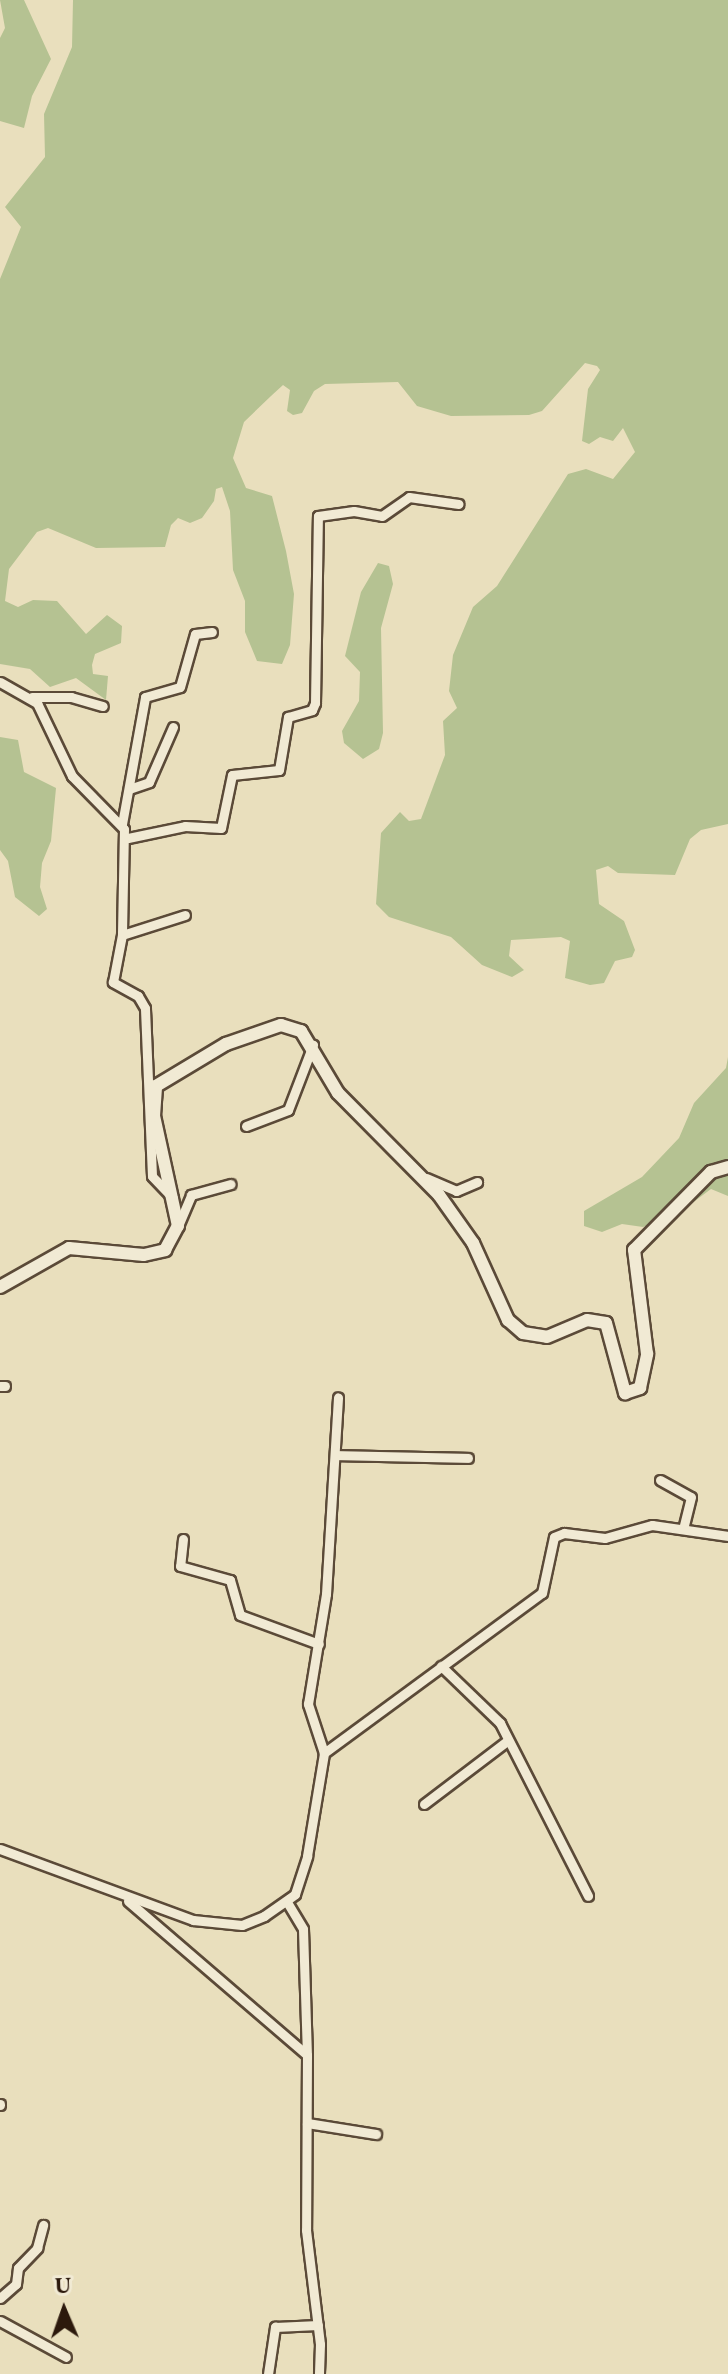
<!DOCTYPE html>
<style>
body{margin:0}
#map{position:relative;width:728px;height:2374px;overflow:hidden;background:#e9dfbd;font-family:"EB Garamond",serif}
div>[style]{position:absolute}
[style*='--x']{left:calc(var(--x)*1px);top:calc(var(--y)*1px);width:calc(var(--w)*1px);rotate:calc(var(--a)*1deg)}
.green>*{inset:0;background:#b5c292}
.roads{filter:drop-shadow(2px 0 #5b4a38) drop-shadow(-2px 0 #5b4a38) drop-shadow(0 2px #5b4a38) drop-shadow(0 -2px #5b4a38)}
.street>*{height:9px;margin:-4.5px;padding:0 4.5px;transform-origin:4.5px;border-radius:4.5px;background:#f1ead4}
.secondary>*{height:12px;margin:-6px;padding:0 6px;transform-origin:6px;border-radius:6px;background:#f1ead4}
span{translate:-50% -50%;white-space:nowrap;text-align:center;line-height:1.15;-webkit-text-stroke:8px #f1ead4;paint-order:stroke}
.north{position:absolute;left:24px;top:2270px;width:80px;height:80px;-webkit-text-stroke:6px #f1ead4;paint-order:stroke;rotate:358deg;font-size:22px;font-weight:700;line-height:32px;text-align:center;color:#2c190c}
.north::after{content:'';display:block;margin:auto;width:28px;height:36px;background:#2c190c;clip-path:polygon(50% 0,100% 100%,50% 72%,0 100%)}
</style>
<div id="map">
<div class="green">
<i style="clip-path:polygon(0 0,24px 0,51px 59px,32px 96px,24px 128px,0 121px,0 38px,5px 28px)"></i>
<i style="clip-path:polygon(73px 0,728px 0,728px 824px,701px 830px,690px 839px,675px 875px,618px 873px,608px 866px,596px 870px,599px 904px,624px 921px,635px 950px,632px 957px,615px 961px,604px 983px,590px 985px,565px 978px,570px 941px,561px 937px,511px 940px,509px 956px,524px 970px,512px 977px,482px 965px,451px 937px,389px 917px,376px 904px,381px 833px,400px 812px,409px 821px,421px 819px,445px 755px,443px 721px,457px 708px,449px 691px,453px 655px,473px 607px,497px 586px,568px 474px,586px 469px,613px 479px,635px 452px,623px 428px,613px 441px,600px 437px,589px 444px,582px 441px,588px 389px,600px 370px,597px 366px,585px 363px,542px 411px,529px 415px,451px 416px,417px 406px,398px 382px,325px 384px,314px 391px,302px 413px,293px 415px,287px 411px,290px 390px,283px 385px,271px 396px,244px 422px,233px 458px,246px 488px,272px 496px,286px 551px,294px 594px,290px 645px,282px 664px,257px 661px,245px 632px,245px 601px,233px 570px,230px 511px,222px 487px,216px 489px,214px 501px,202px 518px,190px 523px,178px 518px,171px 525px,165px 547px,96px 548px,48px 528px,37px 532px,9px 569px,5px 601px,18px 607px,33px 600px,57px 601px,86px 634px,107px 615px,122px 626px,121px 643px,95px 654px,92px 665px,93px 674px,108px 676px,106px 700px,76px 678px,50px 687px,30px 669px,0 664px,0 279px,21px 227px,5px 207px,45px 157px,44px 114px,72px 47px)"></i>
<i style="clip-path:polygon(378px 563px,389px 566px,393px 584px,381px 628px,383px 733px,379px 749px,363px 759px,344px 743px,342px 731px,359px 701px,360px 672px,345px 656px,361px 592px)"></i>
<i style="clip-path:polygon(0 737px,18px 740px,24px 772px,56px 788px,51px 841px,42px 863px,40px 887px,47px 909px,39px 916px,15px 897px,8px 861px,0 850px)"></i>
<i style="clip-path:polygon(728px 1057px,728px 1196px,711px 1189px,680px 1212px,643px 1227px,622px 1224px,602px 1232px,584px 1226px,584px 1211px,642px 1177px,679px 1138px,694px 1103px,726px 1068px)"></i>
</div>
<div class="roads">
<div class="street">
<i style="--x:0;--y:682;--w:43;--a:29.6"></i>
<i style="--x:37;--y:703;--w:81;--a:64.4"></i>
<i style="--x:72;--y:776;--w:74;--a:45.5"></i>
<i style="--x:124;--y:829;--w:106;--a:91.1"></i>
<i style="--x:32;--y:697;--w:39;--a:0"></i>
<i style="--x:71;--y:697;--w:33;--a:16"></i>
<i style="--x:129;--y:789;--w:21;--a:-19"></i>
<i style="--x:149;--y:782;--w:60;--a:-66.4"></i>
<i style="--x:122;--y:824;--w:129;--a:-79.7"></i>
<i style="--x:145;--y:697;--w:36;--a:-16"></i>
<i style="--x:180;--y:687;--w:55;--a:-74.2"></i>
<i style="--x:195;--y:634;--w:17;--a:-7"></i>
<i style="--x:128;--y:838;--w:58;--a:-11.9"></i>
<i style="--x:185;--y:826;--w:36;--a:3"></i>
<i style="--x:221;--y:828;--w:54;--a:-78.3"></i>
<i style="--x:232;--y:775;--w:47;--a:-6.1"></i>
<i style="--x:279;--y:770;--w:54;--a:-80.4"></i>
<i style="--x:288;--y:717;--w:25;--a:-16"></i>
<i style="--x:312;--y:710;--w:8;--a:-67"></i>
<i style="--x:315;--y:703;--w:187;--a:-89.1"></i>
<i style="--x:318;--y:516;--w:36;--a:-8"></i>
<i style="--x:354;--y:511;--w:28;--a:10"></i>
<i style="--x:382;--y:516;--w:33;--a:-35"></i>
<i style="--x:409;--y:497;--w:50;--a:8"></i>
<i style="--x:246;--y:1126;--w:45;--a:-20.9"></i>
<i style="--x:288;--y:1110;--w:70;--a:-69"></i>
<i style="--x:426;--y:1178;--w:33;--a:23"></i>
<i style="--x:456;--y:1191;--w:23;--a:-23"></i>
<i style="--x:173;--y:1198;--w:30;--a:-134"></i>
<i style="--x:152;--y:1176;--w:168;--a:-92.4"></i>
<i style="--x:145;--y:1008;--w:14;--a:-120"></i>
<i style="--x:138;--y:996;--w:29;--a:-151"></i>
<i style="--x:113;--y:982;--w:48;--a:-79.2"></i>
<i style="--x:122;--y:935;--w:66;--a:-17.6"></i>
<i style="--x:178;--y:1226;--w:34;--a:-67"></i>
<i style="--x:191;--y:1195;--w:41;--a:-15.4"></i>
<i style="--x:0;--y:1386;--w:5;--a:0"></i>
<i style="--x:336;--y:1455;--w:132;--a:1.3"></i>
<i style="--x:660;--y:1480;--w:35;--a:29"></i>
<i style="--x:691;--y:1497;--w:32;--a:104"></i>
<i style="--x:183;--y:1539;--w:27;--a:96"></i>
<i style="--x:180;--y:1566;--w:52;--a:15.6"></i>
<i style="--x:230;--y:1580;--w:36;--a:74"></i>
<i style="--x:240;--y:1615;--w:84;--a:20.2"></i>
<i style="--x:441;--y:1666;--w:82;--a:44"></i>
<i style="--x:500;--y:1723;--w:194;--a:63"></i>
<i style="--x:324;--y:1753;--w:52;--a:-108.1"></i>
<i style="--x:308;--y:1704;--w:111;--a:-80.7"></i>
<i style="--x:326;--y:1594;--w:197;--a:-86.5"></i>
<i style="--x:424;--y:1804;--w:104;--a:-37.2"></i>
<i style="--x:0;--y:1849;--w:206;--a:20.2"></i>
<i style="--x:193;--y:1920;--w:49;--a:5.8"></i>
<i style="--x:242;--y:1925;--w:24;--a:-22"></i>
<i style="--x:264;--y:1916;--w:38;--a:-35"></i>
<i style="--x:295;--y:1894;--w:40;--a:-72"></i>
<i style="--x:307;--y:1856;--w:104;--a:-80.6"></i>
<i style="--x:324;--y:1753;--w:270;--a:-36.3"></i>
<i style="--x:542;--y:1593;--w:57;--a:-77.9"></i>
<i style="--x:554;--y:1537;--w:11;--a:-22"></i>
<i style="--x:564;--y:1533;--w:41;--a:7"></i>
<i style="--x:605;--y:1538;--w:49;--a:-15.5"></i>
<i style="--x:652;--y:1525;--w:77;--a:8.2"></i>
<i style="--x:128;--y:1901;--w:236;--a:40.7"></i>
<i style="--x:307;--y:2055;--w:175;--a:90.3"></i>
<i style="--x:306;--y:2230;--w:115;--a:83"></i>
<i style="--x:320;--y:2344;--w:30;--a:92"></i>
<i style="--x:287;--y:1902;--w:31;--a:59"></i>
<i style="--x:303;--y:1929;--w:128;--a:88.2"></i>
<i style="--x:0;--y:2105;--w:1;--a:-90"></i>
<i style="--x:307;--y:2123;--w:70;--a:9.1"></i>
<i style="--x:0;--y:2298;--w:21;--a:-41"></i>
<i style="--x:16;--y:2284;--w:16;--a:-83"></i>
<i style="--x:18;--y:2268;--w:28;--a:-46"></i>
<i style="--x:37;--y:2248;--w:24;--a:-75"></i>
<i style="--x:0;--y:2321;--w:75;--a:28.6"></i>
<i style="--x:268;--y:2374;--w:48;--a:-81.5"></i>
<i style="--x:275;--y:2327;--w:43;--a:-2.7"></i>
</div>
<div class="secondary">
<i style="--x:0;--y:1287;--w:79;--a:-29.5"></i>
<i style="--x:69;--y:1248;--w:75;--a:5.3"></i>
<i style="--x:144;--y:1255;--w:22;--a:-13"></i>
<i style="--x:165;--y:1250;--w:27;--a:-62"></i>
<i style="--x:178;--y:1226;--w:113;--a:-102.3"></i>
<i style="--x:154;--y:1116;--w:30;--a:-86"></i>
<i style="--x:156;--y:1086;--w:82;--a:-31"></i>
<i style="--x:226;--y:1044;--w:58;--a:-19.1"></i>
<i style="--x:281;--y:1025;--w:21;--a:17"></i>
<i style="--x:301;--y:1031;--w:72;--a:59.2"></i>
<i style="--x:338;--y:1093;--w:144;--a:45.3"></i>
<i style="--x:439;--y:1195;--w:59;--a:54.7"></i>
<i style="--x:473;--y:1243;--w:85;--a:65.6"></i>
<i style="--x:508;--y:1320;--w:20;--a:41"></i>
<i style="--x:523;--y:1333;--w:24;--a:9"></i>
<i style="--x:547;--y:1337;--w:43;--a:-23"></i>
<i style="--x:587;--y:1320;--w:19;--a:9"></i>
<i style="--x:606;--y:1323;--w:73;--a:74.8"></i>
<i style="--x:625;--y:1393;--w:16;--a:-18"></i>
<i style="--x:640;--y:1388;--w:35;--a:-78"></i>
<i style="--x:647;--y:1354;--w:105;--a:-97.1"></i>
<i style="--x:634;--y:1250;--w:110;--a:-45.4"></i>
<i style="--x:711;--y:1172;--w:18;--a:-16"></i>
</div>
</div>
<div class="north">U</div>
</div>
